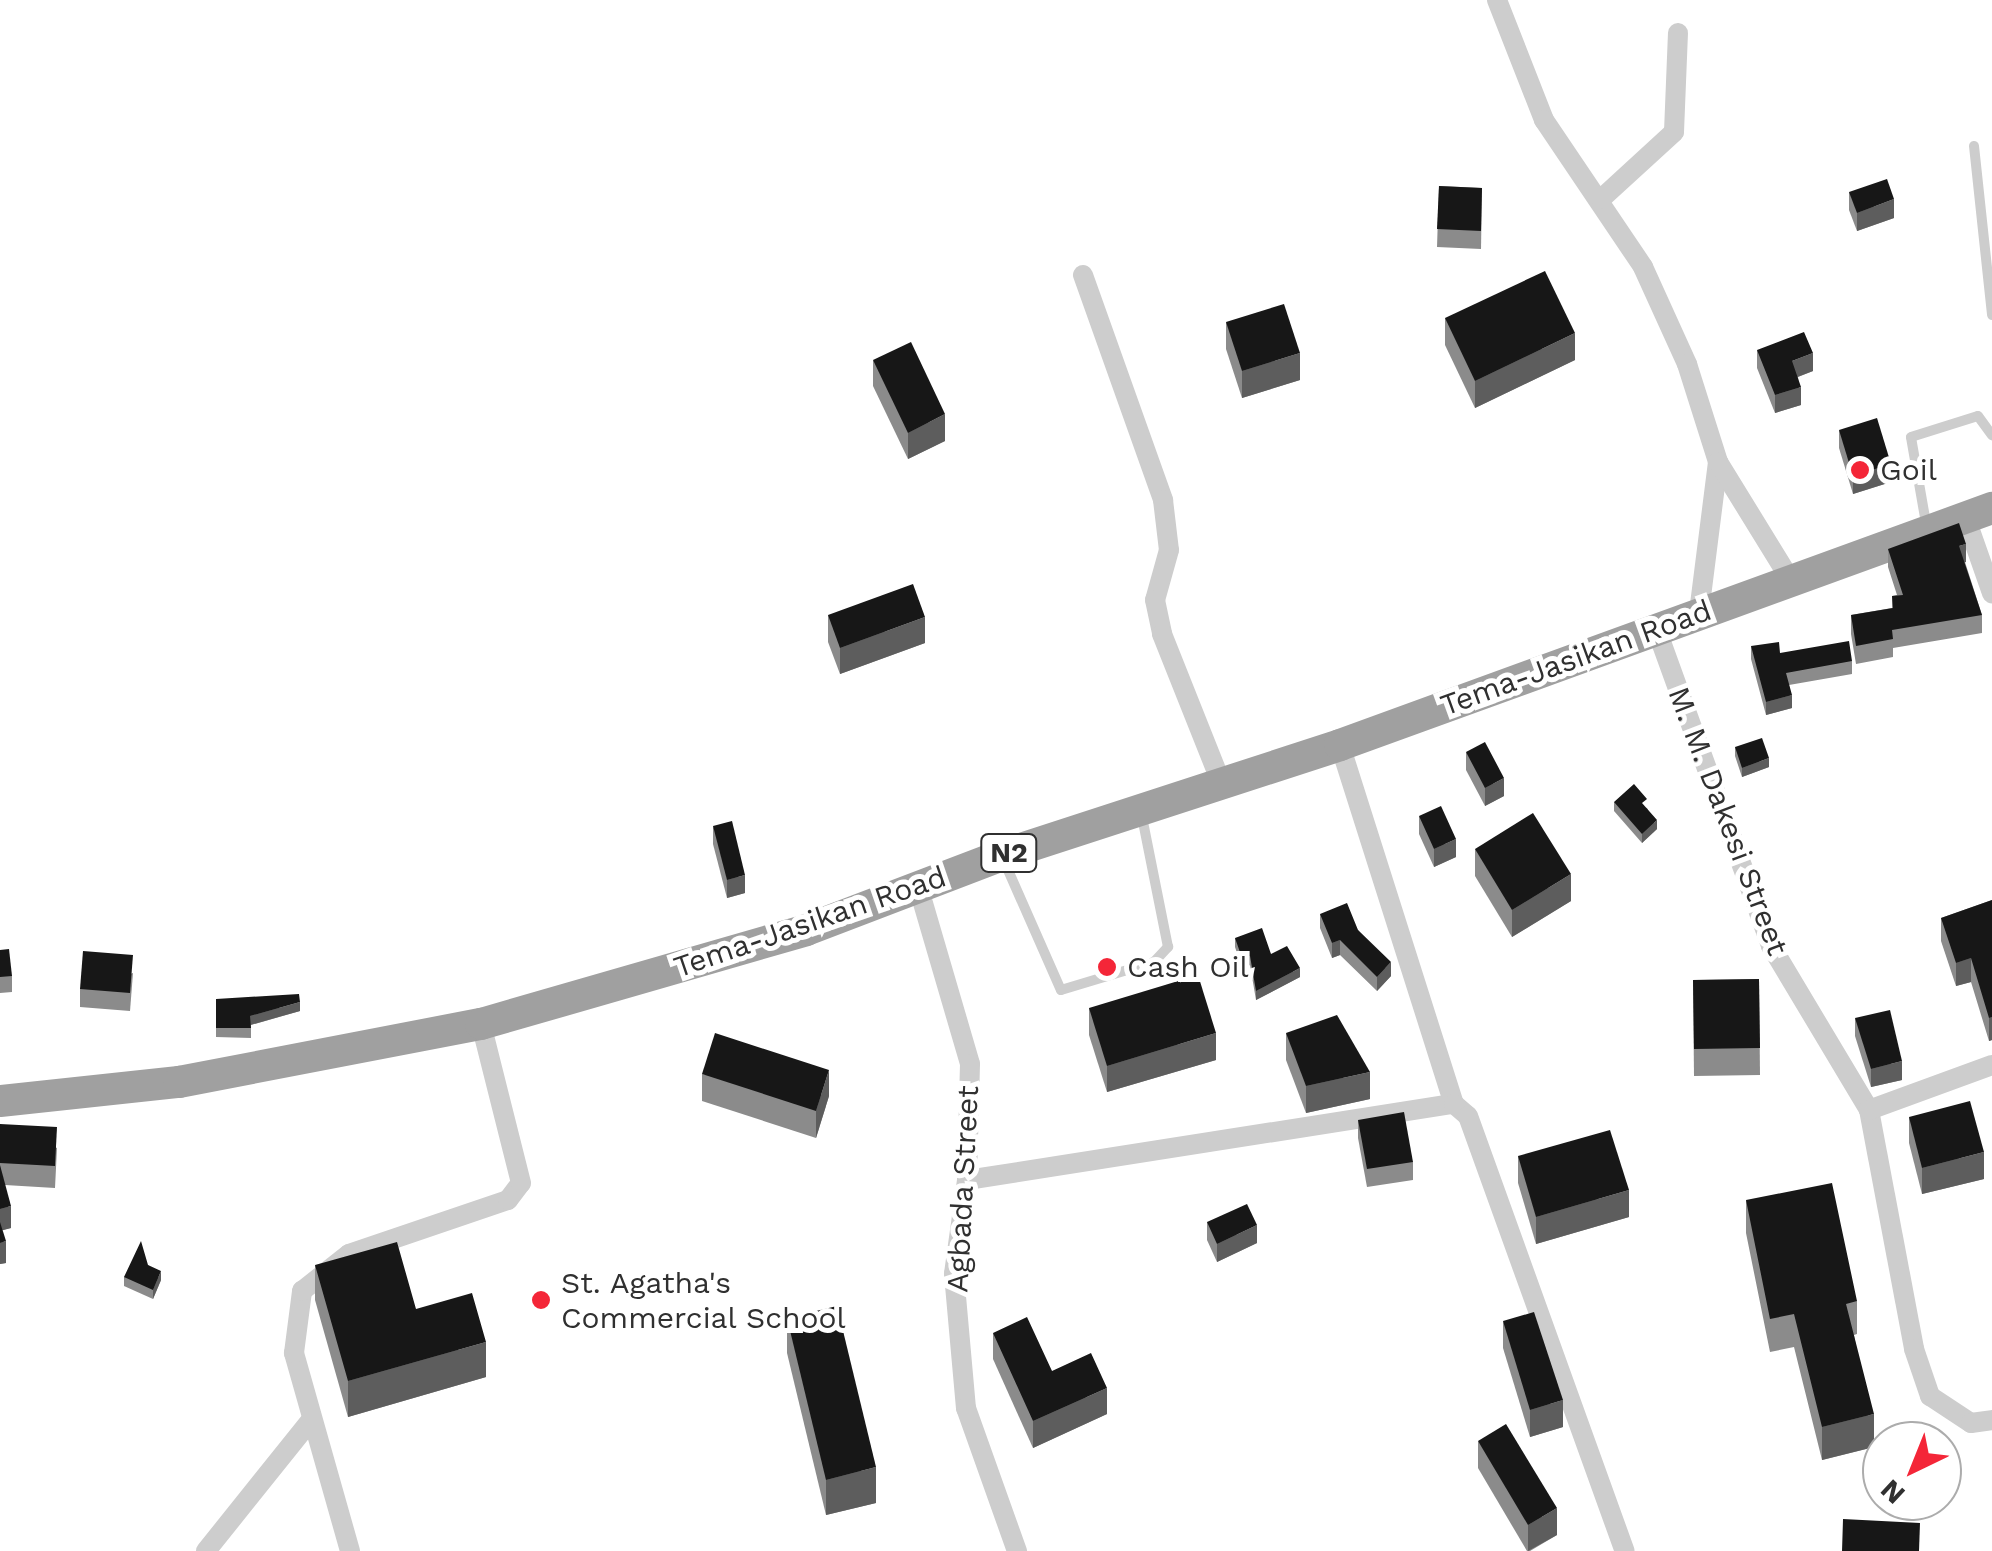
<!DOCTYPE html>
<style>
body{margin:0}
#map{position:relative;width:1992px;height:1551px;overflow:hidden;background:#fff;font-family:"Work Sans",sans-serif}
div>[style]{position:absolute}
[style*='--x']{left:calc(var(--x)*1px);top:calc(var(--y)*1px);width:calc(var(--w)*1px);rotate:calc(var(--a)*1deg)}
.service>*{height:10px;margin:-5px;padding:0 5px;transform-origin:5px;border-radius:5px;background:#cdcdcd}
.minor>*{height:20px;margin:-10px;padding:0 10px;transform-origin:10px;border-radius:10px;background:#cdcdcd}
.trunk>*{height:32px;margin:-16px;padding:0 16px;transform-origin:16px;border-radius:16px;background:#a0a0a0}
.wall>*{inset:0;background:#8b8b8b}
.shaded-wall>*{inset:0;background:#5d5d5d}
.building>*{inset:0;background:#171717}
.dots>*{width:28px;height:28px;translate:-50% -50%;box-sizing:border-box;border:5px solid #fff;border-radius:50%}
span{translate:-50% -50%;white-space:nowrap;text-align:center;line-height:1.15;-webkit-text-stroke:10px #fff;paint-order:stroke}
.shield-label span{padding:2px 8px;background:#fff;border:2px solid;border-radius:8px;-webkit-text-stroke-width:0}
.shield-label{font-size:28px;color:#303030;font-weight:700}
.poi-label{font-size:30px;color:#303030}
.left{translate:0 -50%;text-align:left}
.street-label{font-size:30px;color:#303030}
.north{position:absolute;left:1862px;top:1421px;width:100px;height:100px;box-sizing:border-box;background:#fff;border:2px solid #acacac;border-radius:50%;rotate:223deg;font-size:28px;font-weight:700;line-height:40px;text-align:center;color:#303030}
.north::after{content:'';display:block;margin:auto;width:35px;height:45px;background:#f42638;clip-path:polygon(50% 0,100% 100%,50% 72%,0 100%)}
</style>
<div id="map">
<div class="service">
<i style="--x:1974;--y:146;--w:170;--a:83.9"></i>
<i style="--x:1927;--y:529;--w:93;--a:-99.9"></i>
<i style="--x:1911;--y:437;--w:70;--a:-17.4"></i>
<i style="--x:1978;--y:416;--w:24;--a:54"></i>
<i style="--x:1004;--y:861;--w:141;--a:66.2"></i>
<i style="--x:1061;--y:990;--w:97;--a:-16.8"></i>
<i style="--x:1154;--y:962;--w:21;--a:-47"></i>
<i style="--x:1168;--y:947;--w:133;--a:-101.3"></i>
</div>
<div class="minor">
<i style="--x:1497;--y:0;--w:129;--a:68.6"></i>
<i style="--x:1544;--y:120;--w:177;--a:56"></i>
<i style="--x:1643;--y:267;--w:107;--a:65.6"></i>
<i style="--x:1687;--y:364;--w:103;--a:72.4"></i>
<i style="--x:1718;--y:462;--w:152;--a:97.2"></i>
<i style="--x:1601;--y:199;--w:99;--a:-42.5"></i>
<i style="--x:1674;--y:132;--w:99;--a:-87.7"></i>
<i style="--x:1083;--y:275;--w:239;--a:70.4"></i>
<i style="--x:1163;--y:500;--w:50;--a:83.2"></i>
<i style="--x:1169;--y:550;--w:52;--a:105.6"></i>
<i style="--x:1155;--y:600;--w:35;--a:78"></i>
<i style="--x:1162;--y:634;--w:159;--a:68.3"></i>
<i style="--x:1718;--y:462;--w:137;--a:58.4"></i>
<i style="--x:1965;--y:516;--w:82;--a:70.7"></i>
<i style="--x:1656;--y:628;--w:338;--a:70.1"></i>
<i style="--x:1771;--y:946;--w:191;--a:59.1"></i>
<i style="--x:1869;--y:1110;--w:243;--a:79.3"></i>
<i style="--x:1914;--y:1349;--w:50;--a:71.2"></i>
<i style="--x:1930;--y:1396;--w:49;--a:33.4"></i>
<i style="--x:1971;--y:1423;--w:21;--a:-8"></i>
<i style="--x:1340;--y:745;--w:377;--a:72.4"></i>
<i style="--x:918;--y:886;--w:185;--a:73.7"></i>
<i style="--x:970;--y:1064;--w:116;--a:91.5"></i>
<i style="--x:967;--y:1180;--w:95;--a:97.9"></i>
<i style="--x:954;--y:1274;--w:135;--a:84.9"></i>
<i style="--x:966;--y:1408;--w:152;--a:70.4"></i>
<i style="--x:1869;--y:1110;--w:131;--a:-20.1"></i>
<i style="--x:967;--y:1180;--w:493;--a:-8.9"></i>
<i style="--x:1454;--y:1104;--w:18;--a:41"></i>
<i style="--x:1468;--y:1116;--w:462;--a:70.2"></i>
<i style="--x:206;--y:1551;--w:166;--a:-51.3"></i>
<i style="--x:350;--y:1551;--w:206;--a:-105.8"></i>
<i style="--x:294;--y:1353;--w:63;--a:-82.6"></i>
<i style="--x:302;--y:1291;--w:60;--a:-38.2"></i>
<i style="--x:349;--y:1254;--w:168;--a:-18.8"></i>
<i style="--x:508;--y:1200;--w:21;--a:-53"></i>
<i style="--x:521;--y:1183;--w:164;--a:-104.1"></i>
</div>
<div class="trunk">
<i style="--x:0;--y:1101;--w:180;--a:-6.1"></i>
<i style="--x:179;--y:1082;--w:308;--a:-10.9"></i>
<i style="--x:481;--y:1024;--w:338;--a:-16.1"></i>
<i style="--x:806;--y:930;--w:210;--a:-20.9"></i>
<i style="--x:1002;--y:855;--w:355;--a:-18"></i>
<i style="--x:1340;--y:745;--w:694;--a:-19.98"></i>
</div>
<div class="wall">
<i style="clip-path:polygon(1439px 186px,1482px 188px,1481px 249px,1437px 247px)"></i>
<i style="clip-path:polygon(1849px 192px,1894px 218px,1857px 231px,1849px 210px)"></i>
<i style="clip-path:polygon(1445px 318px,1575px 360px,1475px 408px,1445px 345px)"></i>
<i style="clip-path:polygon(1226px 322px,1300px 380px,1242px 398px,1226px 349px)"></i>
<i style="clip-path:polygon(1757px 350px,1813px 371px,1798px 377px,1801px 405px,1775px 413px,1757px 368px)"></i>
<i style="clip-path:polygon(873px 360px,945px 441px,908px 459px,873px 386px)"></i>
<i style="clip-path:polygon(1839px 430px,1891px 482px,1853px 494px,1839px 448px)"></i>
<i style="clip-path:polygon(1888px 549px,1966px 562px,1965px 562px,1982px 615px,1982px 633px,1893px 648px,1893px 657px,1856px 664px,1851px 634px,1851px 615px,1892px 608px,1892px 596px,1897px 595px,1888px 567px)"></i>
<i style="clip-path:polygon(828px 615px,925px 643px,840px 674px,828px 642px)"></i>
<i style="clip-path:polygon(1751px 646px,1780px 653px,1852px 661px,1852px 674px,1789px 685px,1792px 708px,1766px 715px,1751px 659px)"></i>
<i style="clip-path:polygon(1735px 747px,1769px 767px,1742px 777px,1735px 756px)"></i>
<i style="clip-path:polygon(1466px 752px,1504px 796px,1485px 806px,1466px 770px)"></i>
<i style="clip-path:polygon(1614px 802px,1647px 808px,1657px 829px,1642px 843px,1614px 811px)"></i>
<i style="clip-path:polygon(1419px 816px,1456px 857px,1434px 867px,1419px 834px)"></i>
<i style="clip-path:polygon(713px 826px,745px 893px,727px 898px,713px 844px)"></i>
<i style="clip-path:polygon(1475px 849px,1571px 901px,1512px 937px,1475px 876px)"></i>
<i style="clip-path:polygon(1992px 900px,1992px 1040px,1989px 1041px,1971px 982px,1956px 986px,1941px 941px,1941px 918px)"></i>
<i style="clip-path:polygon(1320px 914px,1358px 930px,1391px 976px,1377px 991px,1340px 955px,1332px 958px,1320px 928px)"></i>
<i style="clip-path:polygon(1235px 938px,1271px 954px,1300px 977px,1256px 1000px,1250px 965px,1242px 968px,1235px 947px)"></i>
<i style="clip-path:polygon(0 950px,12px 976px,12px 992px,0 993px)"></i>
<i style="clip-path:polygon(133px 973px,130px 1011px,80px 1007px,80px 989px)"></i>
<i style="clip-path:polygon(1759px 979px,1760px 1075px,1694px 1076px,1693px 980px)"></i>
<i style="clip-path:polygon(216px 999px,300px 1011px,251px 1025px,251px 1038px,216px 1037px)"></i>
<i style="clip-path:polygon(1089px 1008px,1216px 1060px,1107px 1092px,1089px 1035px)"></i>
<i style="clip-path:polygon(1855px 1018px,1902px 1080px,1871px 1087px,1855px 1036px)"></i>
<i style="clip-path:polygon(1286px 1033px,1370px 1099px,1306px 1113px,1286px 1060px)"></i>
<i style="clip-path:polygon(702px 1074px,829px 1096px,816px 1138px,702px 1101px)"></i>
<i style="clip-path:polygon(1909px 1117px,1984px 1179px,1922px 1194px,1909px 1143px)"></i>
<i style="clip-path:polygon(1358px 1120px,1413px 1162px,1413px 1180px,1367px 1187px,1358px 1138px)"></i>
<i style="clip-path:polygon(0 1124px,57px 1148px,55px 1188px,5px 1185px,11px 1228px,2px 1230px,6px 1263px,0 1264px)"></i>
<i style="clip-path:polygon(1518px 1156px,1629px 1217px,1536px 1244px,1518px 1183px)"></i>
<i style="clip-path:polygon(1746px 1200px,1857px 1301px,1857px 1334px,1854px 1335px,1874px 1447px,1822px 1460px,1794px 1347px,1770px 1352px,1746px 1233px)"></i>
<i style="clip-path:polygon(1207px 1222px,1257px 1243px,1217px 1262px,1207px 1240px)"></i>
<i style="clip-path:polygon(148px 1265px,161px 1280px,153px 1299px,124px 1286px,124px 1277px)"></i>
<i style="clip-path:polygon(315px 1265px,416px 1309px,486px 1377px,348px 1417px,315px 1300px)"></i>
<i style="clip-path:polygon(787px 1318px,876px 1503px,826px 1515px,787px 1353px)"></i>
<i style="clip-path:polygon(1503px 1321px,1563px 1427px,1530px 1437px,1503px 1348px)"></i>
<i style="clip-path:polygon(993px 1333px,1052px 1371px,1107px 1414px,1033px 1448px,993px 1359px)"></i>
<i style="clip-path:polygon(1478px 1441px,1557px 1535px,1530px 1551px,1527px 1551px,1478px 1468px)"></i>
</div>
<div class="shaded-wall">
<i style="clip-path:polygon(1894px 199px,1894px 218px,1857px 231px,1857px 213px)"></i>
<i style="clip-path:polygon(1575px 333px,1575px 360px,1475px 408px,1475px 381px)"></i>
<i style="clip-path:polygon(1300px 353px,1300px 380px,1242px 398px,1242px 371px)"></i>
<i style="clip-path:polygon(1813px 353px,1813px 371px,1792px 379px,1792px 361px)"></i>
<i style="clip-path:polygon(1801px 387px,1801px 405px,1775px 413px,1775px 395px)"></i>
<i style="clip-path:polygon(945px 414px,945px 441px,908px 459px,908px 433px)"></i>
<i style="clip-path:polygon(1891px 464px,1891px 482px,1853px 494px,1853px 476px)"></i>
<i style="clip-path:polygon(1966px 544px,1966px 562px,1959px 564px,1959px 546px)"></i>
<i style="clip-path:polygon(925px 617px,925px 643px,840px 674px,840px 648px)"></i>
<i style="clip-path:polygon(1792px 695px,1792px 708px,1766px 715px,1766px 702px)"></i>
<i style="clip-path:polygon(1769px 758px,1769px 767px,1742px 777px,1742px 768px)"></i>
<i style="clip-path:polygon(1504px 778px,1504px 796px,1485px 806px,1485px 788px)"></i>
<i style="clip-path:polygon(1657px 820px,1657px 829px,1642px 843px,1642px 834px)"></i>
<i style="clip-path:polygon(1456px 839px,1456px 857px,1434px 867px,1434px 849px)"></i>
<i style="clip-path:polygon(1571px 874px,1571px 901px,1512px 937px,1512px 910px)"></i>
<i style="clip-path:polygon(745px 875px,745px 893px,727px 898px,727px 880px)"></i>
<i style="clip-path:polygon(1340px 940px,1340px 955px,1332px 958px,1332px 943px)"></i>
<i style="clip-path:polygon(1250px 956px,1250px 965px,1242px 968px,1242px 958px)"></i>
<i style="clip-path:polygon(1971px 958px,1971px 982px,1956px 986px,1956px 963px)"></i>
<i style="clip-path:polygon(1391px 962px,1391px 976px,1377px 991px,1377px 977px)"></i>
<i style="clip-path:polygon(1300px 968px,1300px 977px,1256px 1000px,1256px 991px)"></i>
<i style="clip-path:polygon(300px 1002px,300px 1011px,250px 1025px,250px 1016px)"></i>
<i style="clip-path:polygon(1992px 1017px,1992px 1040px,1989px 1041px,1989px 1018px)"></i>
<i style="clip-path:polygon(1216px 1033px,1216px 1060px,1107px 1092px,1107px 1066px)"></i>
<i style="clip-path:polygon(1902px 1061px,1902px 1080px,1871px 1087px,1871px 1069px)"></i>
<i style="clip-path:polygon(829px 1070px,829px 1096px,816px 1138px,816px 1111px)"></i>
<i style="clip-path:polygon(1370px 1072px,1370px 1099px,1306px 1113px,1306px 1086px)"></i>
<i style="clip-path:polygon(1984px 1152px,1984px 1179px,1922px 1194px,1922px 1168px)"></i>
<i style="clip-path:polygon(1629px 1190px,1629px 1217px,1536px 1244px,1536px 1217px)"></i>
<i style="clip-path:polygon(11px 1206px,11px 1228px,0 1231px,0 1209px)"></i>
<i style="clip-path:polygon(1257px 1225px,1257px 1243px,1217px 1262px,1217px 1244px)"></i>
<i style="clip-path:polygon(6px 1241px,6px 1263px,0 1264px,0 1243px)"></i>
<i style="clip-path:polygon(161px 1271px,161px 1280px,153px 1299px,153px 1290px)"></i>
<i style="clip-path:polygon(486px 1342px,486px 1377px,348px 1417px,348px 1381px)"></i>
<i style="clip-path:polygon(1107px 1388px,1107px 1414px,1033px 1448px,1033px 1421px)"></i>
<i style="clip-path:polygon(1563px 1400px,1563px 1427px,1530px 1437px,1530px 1410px)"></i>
<i style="clip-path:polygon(1874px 1414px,1874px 1447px,1822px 1460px,1822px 1427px)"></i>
<i style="clip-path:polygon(876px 1467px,876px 1503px,826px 1515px,826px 1480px)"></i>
<i style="clip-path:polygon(1557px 1508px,1557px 1535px,1528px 1551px,1528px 1525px)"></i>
</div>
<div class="building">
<i style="clip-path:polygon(1887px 179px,1894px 199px,1857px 213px,1849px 192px)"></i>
<i style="clip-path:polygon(1439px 186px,1482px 188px,1481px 231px,1437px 229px)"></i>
<i style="clip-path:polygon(1545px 271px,1575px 333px,1475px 381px,1445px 318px)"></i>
<i style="clip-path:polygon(1284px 304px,1300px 353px,1242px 371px,1226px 322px)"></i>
<i style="clip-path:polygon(1804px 332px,1813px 353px,1792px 361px,1801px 387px,1775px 395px,1757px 350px)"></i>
<i style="clip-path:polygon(911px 342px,945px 414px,908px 433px,873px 360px)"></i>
<i style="clip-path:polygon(1877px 418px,1891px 464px,1853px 476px,1839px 430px)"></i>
<i style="clip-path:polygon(1959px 523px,1966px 544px,1959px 546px,1982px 615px,1892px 630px,1893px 639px,1856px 646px,1851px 615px,1893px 608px,1892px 596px,1903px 595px,1888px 549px)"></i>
<i style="clip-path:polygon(913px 584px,925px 617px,840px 648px,828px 615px)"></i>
<i style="clip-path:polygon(1849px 641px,1852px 661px,1786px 673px,1792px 695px,1766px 702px,1751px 646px,1779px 642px,1780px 653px)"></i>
<i style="clip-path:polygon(1762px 738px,1769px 758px,1742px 768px,1735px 747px)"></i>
<i style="clip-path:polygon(1485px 742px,1504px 778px,1485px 788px,1466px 752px)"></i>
<i style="clip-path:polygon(1634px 784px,1647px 799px,1642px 803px,1657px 820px,1642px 834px,1614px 802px)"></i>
<i style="clip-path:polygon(1441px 806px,1456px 839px,1434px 849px,1419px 816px)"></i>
<i style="clip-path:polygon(1533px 813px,1571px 874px,1512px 910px,1475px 849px)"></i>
<i style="clip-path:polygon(732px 821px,745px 875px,727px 880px,713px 826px)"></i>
<i style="clip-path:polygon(1992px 900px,1992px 1017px,1989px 1018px,1971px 958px,1956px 963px,1941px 918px)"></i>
<i style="clip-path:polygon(1347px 903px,1358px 930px,1391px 962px,1377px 977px,1340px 940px,1332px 943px,1320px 914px)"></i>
<i style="clip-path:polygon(1262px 928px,1271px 954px,1287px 946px,1300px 968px,1256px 991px,1250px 956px,1242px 958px,1235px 938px)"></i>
<i style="clip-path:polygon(9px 949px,12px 976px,0 977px,0 950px)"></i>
<i style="clip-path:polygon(83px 951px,133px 955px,130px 993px,80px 989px)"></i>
<i style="clip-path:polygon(1198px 975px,1216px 1033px,1107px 1066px,1089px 1008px)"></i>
<i style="clip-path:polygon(1759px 979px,1760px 1048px,1694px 1049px,1693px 980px)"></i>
<i style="clip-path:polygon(299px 994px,300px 1002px,250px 1016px,251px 1028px,216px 1028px,216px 999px)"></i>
<i style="clip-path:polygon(1890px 1010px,1902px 1061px,1871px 1069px,1855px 1018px)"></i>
<i style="clip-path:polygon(1337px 1015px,1370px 1072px,1306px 1086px,1286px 1033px)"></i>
<i style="clip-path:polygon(715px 1033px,829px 1070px,816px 1111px,702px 1074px)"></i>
<i style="clip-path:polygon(1970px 1101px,1984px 1152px,1922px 1168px,1909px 1117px)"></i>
<i style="clip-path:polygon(1404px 1112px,1413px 1162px,1367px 1169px,1358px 1120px)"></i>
<i style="clip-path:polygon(0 1124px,57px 1127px,55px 1166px,0 1163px)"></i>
<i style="clip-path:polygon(1610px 1130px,1629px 1190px,1536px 1217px,1518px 1156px)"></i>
<i style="clip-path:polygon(0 1165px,11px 1206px,0 1209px)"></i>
<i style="clip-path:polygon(1832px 1183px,1857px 1301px,1846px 1304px,1874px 1414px,1822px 1427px,1794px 1314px,1770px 1319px,1746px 1200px)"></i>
<i style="clip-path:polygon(1247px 1204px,1257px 1225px,1217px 1244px,1207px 1222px)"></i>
<i style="clip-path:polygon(0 1222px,6px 1241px,0 1243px)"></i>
<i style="clip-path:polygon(141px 1241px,148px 1265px,161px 1271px,153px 1290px,124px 1277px)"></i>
<i style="clip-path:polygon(397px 1242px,416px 1309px,472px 1293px,486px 1342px,348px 1381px,315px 1265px)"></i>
<i style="clip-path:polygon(837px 1306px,876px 1467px,826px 1480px,787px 1318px)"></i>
<i style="clip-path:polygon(1534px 1312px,1563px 1400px,1530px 1410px,1503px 1321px)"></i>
<i style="clip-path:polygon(1027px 1317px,1052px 1371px,1091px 1353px,1107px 1388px,1033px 1421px,993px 1333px)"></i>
<i style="clip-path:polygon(1506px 1424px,1557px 1508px,1528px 1525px,1478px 1441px)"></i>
<i style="clip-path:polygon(1843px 1519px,1920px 1523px,1919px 1551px,1842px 1551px)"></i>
</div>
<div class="dots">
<i style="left:1860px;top:470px;background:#f42638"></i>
<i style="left:1107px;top:967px;background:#f42638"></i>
<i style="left:541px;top:1300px;background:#f42638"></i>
</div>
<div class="shield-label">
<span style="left:1009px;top:853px">N2</span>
</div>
<div class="poi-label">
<span class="left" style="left:1880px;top:470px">Goil</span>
<span class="left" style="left:1127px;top:967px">Cash Oil</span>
<span class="left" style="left:561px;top:1300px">St. Agatha's<br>Commercial School</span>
</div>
<div class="street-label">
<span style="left:1576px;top:658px;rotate:-20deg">Tema-Jasikan Road</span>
<span style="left:1728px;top:821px;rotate:69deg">M. M. Dakesi Street</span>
<span style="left:810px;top:922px;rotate:-19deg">Tema-Jasikan Road</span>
<span style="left:963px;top:1189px;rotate:-87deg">Agbada Street</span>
</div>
<div class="north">N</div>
</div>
